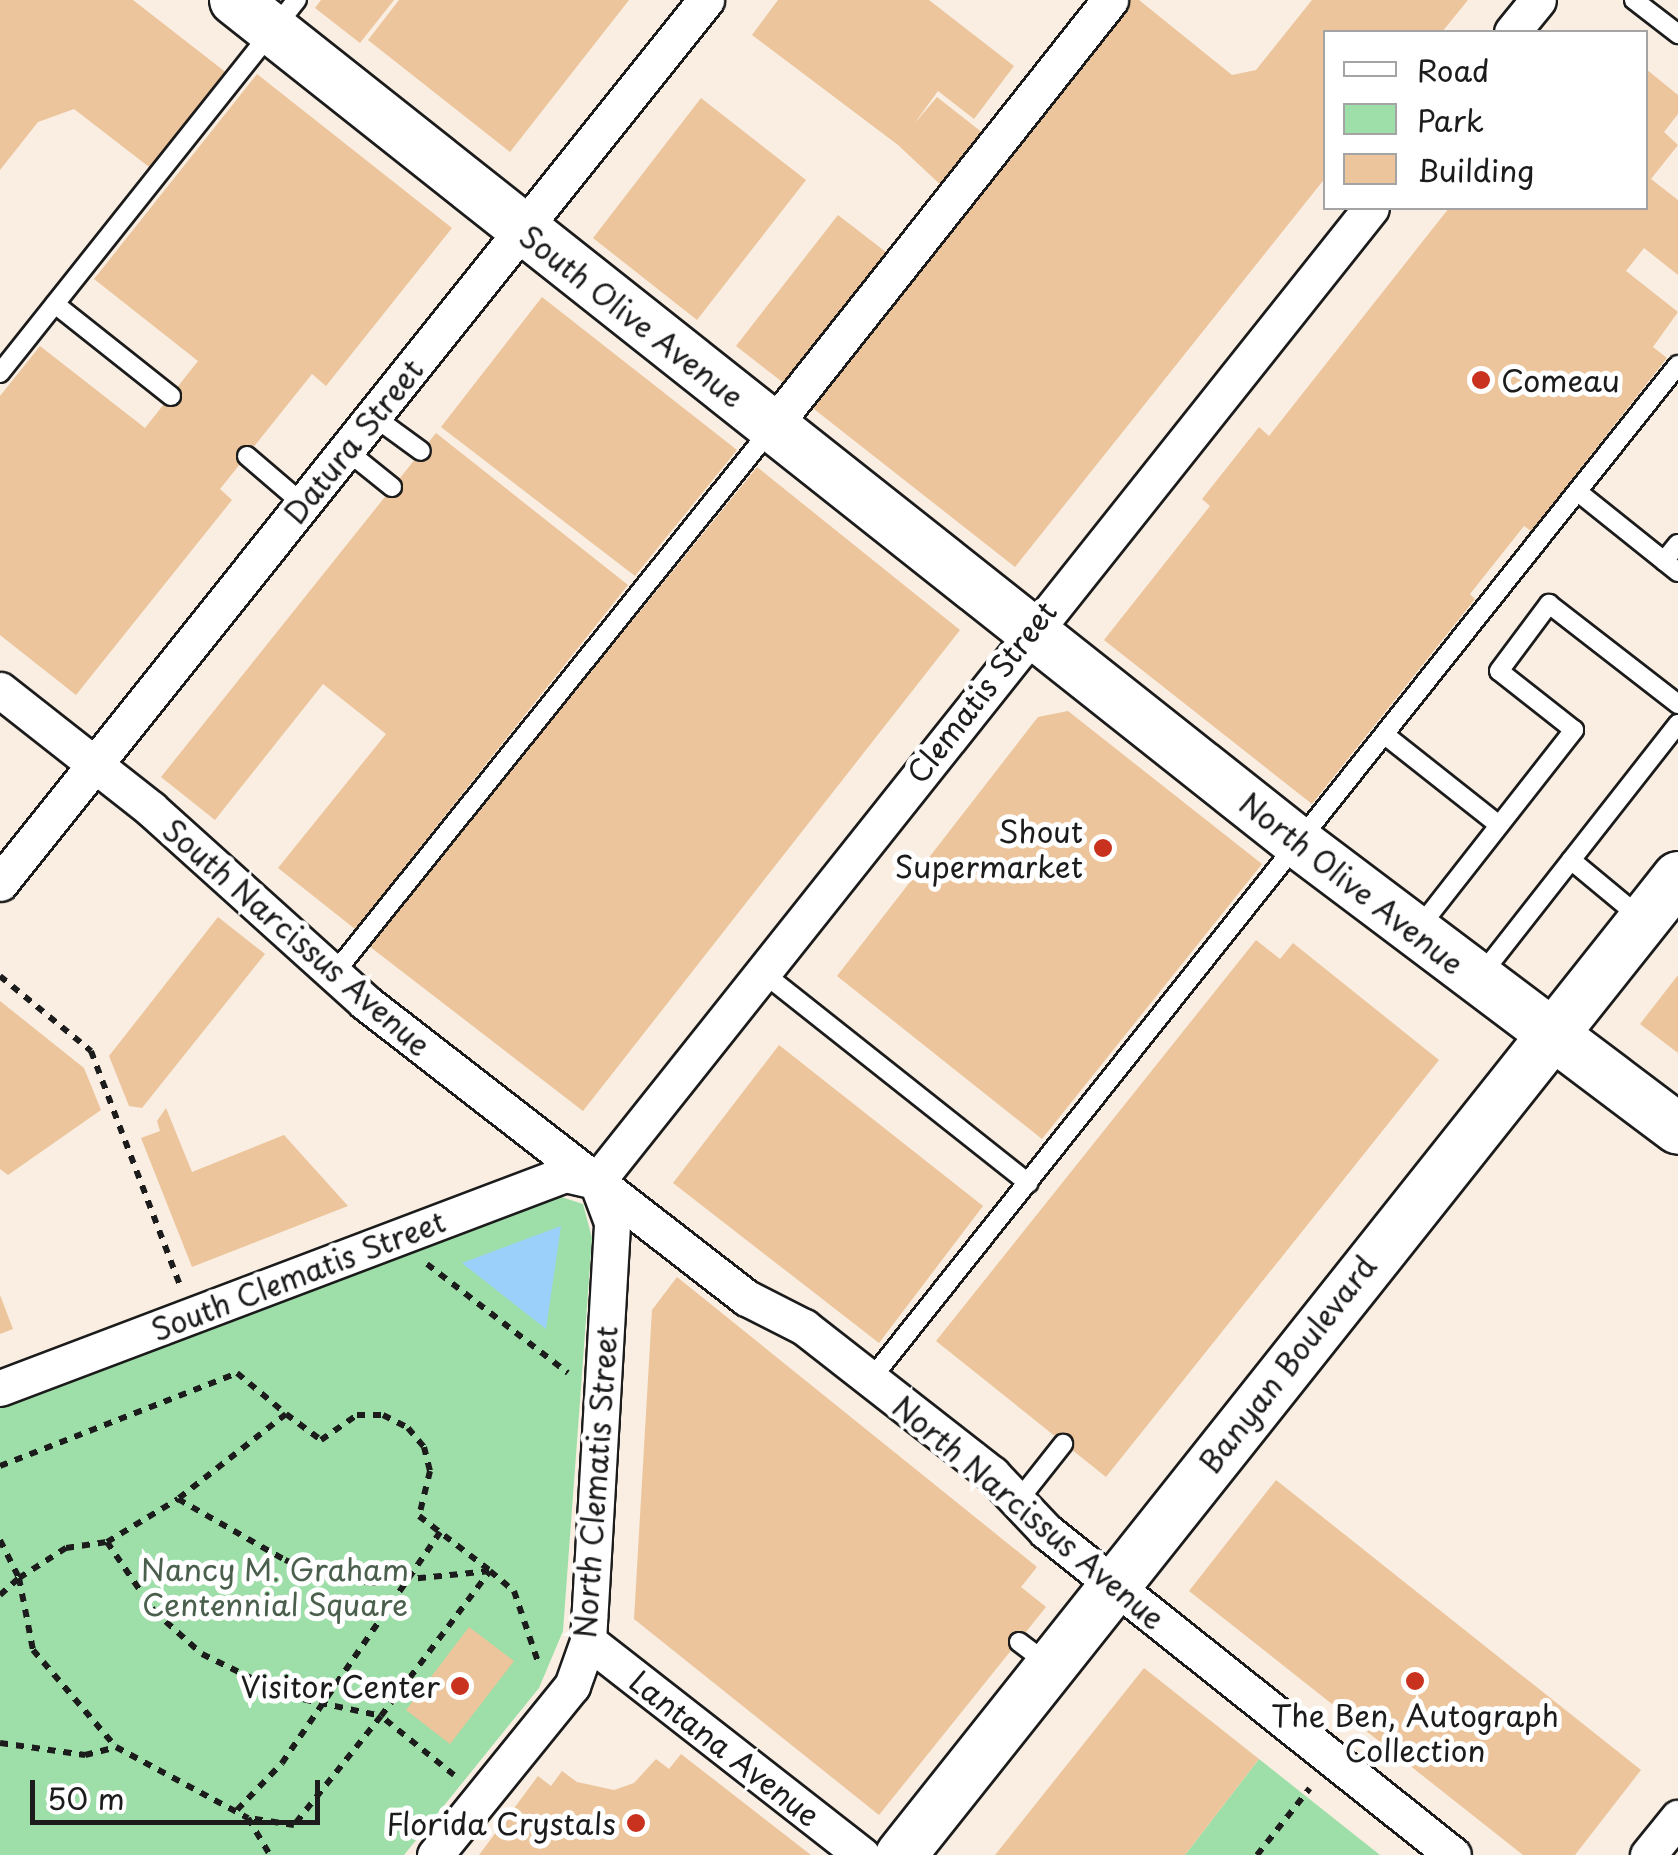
<!DOCTYPE html>
<style>
body{margin:0}
#map{position:relative;width:1678px;height:1855px;overflow:hidden;background:#f9eee1;font-family:"Playpen Sans",sans-serif}
div>[style]{position:absolute}
[style*='--x']{left:calc(var(--x)*1px);top:calc(var(--y)*1px);width:calc(var(--w)*1px);rotate:calc(var(--a)*1deg)}
.green>*{inset:0;background:#9edea8}
.water>*{inset:0;background:#9ad0f9}
.building>*{inset:0;background:#ecc59c}
.path>*{height:6px;margin-top:-3px;transform-origin:0;background:repeating-linear-gradient(90deg,#1c1c1c 0 8px,transparent 0 16px)}
.roads{filter:drop-shadow(2px 0 #1c1c1c) drop-shadow(-2px 0 #1c1c1c) drop-shadow(0 2px #1c1c1c) drop-shadow(0 -2px #1c1c1c)}
.lane>*{height:18px;margin:-9px;padding:0 9px;transform-origin:9px;border-radius:9px;background:#fff}
.street>*{height:35px;margin:-17.5px;padding:0 17.5px;transform-origin:17.5px;border-radius:17.5px;background:#fff}
.secondary>*{height:50px;margin:-25px;padding:0 25px;transform-origin:25px;border-radius:25px;background:#fff}
.dots>*{width:28px;height:28px;translate:-50% -50%;box-sizing:border-box;border:5px solid #fff;border-radius:50%}
span{translate:-50% -50%;white-space:nowrap;text-align:center;line-height:1.15;-webkit-text-stroke:10px #fff;paint-order:stroke}
.street-label{font-size:30px;color:#1c1c1c}
.poi-label{font-size:30px;color:#1c1c1c}
.left{translate:0 -50%;text-align:left}
.right{translate:-100% -50%;text-align:right}
.park-label{font-size:30px;color:#4a604d}
.legend{position:absolute;left:1323px;top:30px;width:325px;height:180px;box-sizing:border-box;background:#fff;border:2px solid #a4a4a4;margin:0;padding:12px 18px;list-style:none;font-size:30px;color:#1c1c1c}
.legend li{display:flex;align-items:center;gap:20px;height:50px}
.legend b{width:50px;border:2px solid #a4a4a4}
.scale{position:absolute;left:30px;top:1780px;width:290px;height:45px;box-sizing:border-box;border:5px solid #1c1c1c;border-top:0;padding-left:12px;font-size:30px;line-height:35px;white-space:nowrap;color:#1c1c1c;-webkit-text-stroke:8px #fff;paint-order:stroke}
</style>
<div id="map">
<div class="green">
<i style="clip-path:polygon(552px 1194px,583px 1204px,592px 1238px,563px 1631px,539px 1688px,404px 1855px,0 1855px,0 1403px)"></i>
<i style="clip-path:polygon(1259px 1759px,1380px 1855px,1185px 1855px)"></i>
</div>
<div class="water">
<i style="clip-path:polygon(561px 1226px,546px 1329px,462px 1263px)"></i>
</div>
<div class="building">
<i style="clip-path:polygon(0 0,133px 0,228px 74px,153px 170px,74px 109px,38px 122px,0 170px)"></i>
<i style="clip-path:polygon(321px 0,394px 0,360px 43px,315px 8px)"></i>
<i style="clip-path:polygon(399px 0,629px 0,510px 152px,368px 40px)"></i>
<i style="clip-path:polygon(778px 0,929px 0,1014px 66px,974px 119px,938px 91px,914px 124px,937px 97px,988px 137px,945px 189px,898px 145px,752px 35px)"></i>
<i style="clip-path:polygon(1124px 0,1139px 0,1232px 75px,1256px 70px,1312px 0,1468px 0,1442px 32px,1326px 32px,1326px 177px,1015px 567px,805px 402px)"></i>
<i style="clip-path:polygon(1646px 69px,1678px 95px,1678px 114px,1664px 132px,1678px 145px,1651px 179px,1678px 200px,1678px 275px,1644px 248px,1626px 271px,1678px 312px,1653px 347px,1667px 358px,1531px 531px,1524px 526px,1470px 594px,1475px 599px,1312px 804px,1104px 640px,1210px 506px,1202px 499px,1259px 427px,1269px 436px,1449px 208px,1646px 208px)"></i>
<i style="clip-path:polygon(257px 74px,452px 228px,326px 386px,312px 374px,220px 489px,232px 500px,76px 695px,0 635px,0 396px,40px 346px,145px 428px,198px 361px,94px 279px)"></i>
<i style="clip-path:polygon(701px 98px,806px 180px,697px 320px,593px 238px)"></i>
<i style="clip-path:polygon(838px 215px,891px 256px,790px 388px,736px 346px)"></i>
<i style="clip-path:polygon(542px 297px,737px 450px,635px 576px,441px 427px)"></i>
<i style="clip-path:polygon(436px 433px,628px 585px,355px 929px,278px 868px,386px 734px,323px 684px,215px 820px,161px 777px)"></i>
<i style="clip-path:polygon(757px 467px,960px 630px,583px 1111px,369px 946px)"></i>
<i style="clip-path:polygon(1068px 711px,1262px 864px,1042px 1139px,837px 976px,1038px 717px)"></i>
<i style="clip-path:polygon(218px 917px,265px 954px,142px 1108px,129px 1106px,109px 1056px)"></i>
<i style="clip-path:polygon(1256px 940px,1280px 959px,1293px 943px,1439px 1060px,1106px 1477px,936px 1341px)"></i>
<i style="clip-path:polygon(1678px 975px,1678px 1053px,1640px 1024px)"></i>
<i style="clip-path:polygon(0 1001px,84px 1068px,101px 1110px,8px 1175px,0 1169px)"></i>
<i style="clip-path:polygon(779px 1045px,983px 1206px,879px 1343px,673px 1183px)"></i>
<i style="clip-path:polygon(166px 1108px,192px 1172px,284px 1135px,348px 1206px,192px 1267px,141px 1138px,160px 1131px,157px 1121px)"></i>
<i style="clip-path:polygon(677px 1277px,1037px 1567px,1021px 1587px,1046px 1607px,879px 1815px,634px 1619px,652px 1310px)"></i>
<i style="clip-path:polygon(0 1295px,13px 1329px,0 1334px)"></i>
<i style="clip-path:polygon(1276px 1480px,1641px 1770px,1575px 1855px,1523px 1855px,1189px 1591px)"></i>
<i style="clip-path:polygon(469px 1627px,514px 1661px,450px 1744px,406px 1710px)"></i>
<i style="clip-path:polygon(1144px 1668px,1259px 1759px,1185px 1855px,995px 1855px)"></i>
<i style="clip-path:polygon(681px 1754px,811px 1855px,479px 1855px,538px 1776px,551px 1786px,562px 1771px,577px 1782px,614px 1790px,634px 1783px,656px 1759px,669px 1769px)"></i>
</div>
<div class="path">
<i style="--x:0;--y:976;--w:118;--a:39.5"></i>
<i style="--x:91;--y:1051;--w:250;--a:69.2"></i>
<i style="--x:427;--y:1264;--w:178;--a:37.7"></i>
<i style="--x:286;--y:1414;--w:44;--a:36.6"></i>
<i style="--x:321;--y:1440;--w:44;--a:-34.8"></i>
<i style="--x:357;--y:1415;--w:26;--a:0"></i>
<i style="--x:383;--y:1415;--w:28;--a:27"></i>
<i style="--x:408;--y:1428;--w:25;--a:50"></i>
<i style="--x:424;--y:1447;--w:25;--a:76"></i>
<i style="--x:430;--y:1471;--w:46;--a:103.7"></i>
<i style="--x:419;--y:1516;--w:88;--a:37.6"></i>
<i style="--x:0;--y:1466;--w:255;--a:-21.4"></i>
<i style="--x:237;--y:1373;--w:64;--a:39.9"></i>
<i style="--x:286;--y:1414;--w:137;--a:141.8"></i>
<i style="--x:0;--y:1540;--w:42;--a:63.4"></i>
<i style="--x:19;--y:1578;--w:56;--a:-32.6"></i>
<i style="--x:66;--y:1548;--w:41;--a:-8.3"></i>
<i style="--x:107;--y:1542;--w:83;--a:55.7"></i>
<i style="--x:154;--y:1611;--w:64;--a:41.9"></i>
<i style="--x:202;--y:1654;--w:96;--a:26"></i>
<i style="--x:288;--y:1696;--w:95;--a:12.1"></i>
<i style="--x:381;--y:1716;--w:139;--a:128.6"></i>
<i style="--x:294;--y:1825;--w:47;--a:-171.3"></i>
<i style="--x:107;--y:1542;--w:83;--a:-31.2"></i>
<i style="--x:178;--y:1499;--w:123;--a:29.7"></i>
<i style="--x:285;--y:1560;--w:35;--a:20"></i>
<i style="--x:318;--y:1572;--w:53;--a:11.9"></i>
<i style="--x:370;--y:1583;--w:121;--a:-5.7"></i>
<i style="--x:0;--y:1595;--w:25;--a:-42"></i>
<i style="--x:19;--y:1578;--w:73;--a:79"></i>
<i style="--x:33;--y:1650;--w:126;--a:49.5"></i>
<i style="--x:0;--y:1743;--w:86;--a:8"></i>
<i style="--x:85;--y:1755;--w:32;--a:-14"></i>
<i style="--x:116;--y:1747;--w:150;--a:28.3"></i>
<i style="--x:248;--y:1818;--w:43;--a:59.3"></i>
<i style="--x:454;--y:1775;--w:94;--a:-141.1"></i>
<i style="--x:381;--y:1716;--w:181;--a:-53.1"></i>
<i style="--x:490;--y:1571;--w:31;--a:40"></i>
<i style="--x:514;--y:1591;--w:75;--a:71.3"></i>
<i style="--x:237;--y:1810;--w:65;--a:-46.2"></i>
<i style="--x:282;--y:1763;--w:280;--a:-55.6"></i>
<i style="--x:1257;--y:1855;--w:85;--a:-51.7"></i>
</div>
<div class="roads">
<div class="lane">
<i style="--x:1634;--y:0;--w:56;--a:37.7"></i>
<i style="--x:55;--y:304;--w:148;--a:38.4"></i>
<i style="--x:0;--y:373;--w:477;--a:-51.5"></i>
<i style="--x:373;--y:416;--w:59;--a:36.1"></i>
<i style="--x:346;--y:450;--w:59;--a:38.8"></i>
<i style="--x:247;--y:456;--w:74;--a:40.6"></i>
<i style="--x:1578;--y:492;--w:128;--a:38.7"></i>
<i style="--x:1664;--y:561;--w:22;--a:-51"></i>
<i style="--x:1385;--y:735;--w:145;--a:38.3"></i>
<i style="--x:1571;--y:860;--w:92;--a:39.7"></i>
<i style="--x:1418;--y:929;--w:253;--a:-51.9"></i>
<i style="--x:1574;--y:730;--w:95;--a:-141.8"></i>
<i style="--x:1499;--y:671;--w:84;--a:-53.3"></i>
<i style="--x:1549;--y:604;--w:163;--a:37.8"></i>
<i style="--x:336;--y:971;--w:695;--a:-51.25"></i>
<i style="--x:762;--y:972;--w:340;--a:38.4"></i>
<i style="--x:1481;--y:975;--w:319;--a:-51.9"></i>
<i style="--x:871;--y:1379;--w:1296;--a:-51.49"></i>
<i style="--x:1018;--y:1501;--w:73;--a:-51.7"></i>
<i style="--x:1019;--y:1642;--w:39;--a:37"></i>
</div>
<div class="street">
<i style="--x:1512;--y:32;--w:41;--a:-50.9"></i>
<i style="--x:772;--y:427;--w:545;--a:-51.64"></i>
<i style="--x:0;--y:690;--w:192;--a:38.2"></i>
<i style="--x:151;--y:809;--w:288;--a:42"></i>
<i style="--x:365;--y:1002;--w:483;--a:37.8"></i>
<i style="--x:747;--y:1298;--w:64;--a:27"></i>
<i style="--x:804;--y:1327;--w:239;--a:38"></i>
<i style="--x:992;--y:1474;--w:79;--a:46.5"></i>
<i style="--x:1046;--y:1531;--w:520;--a:38.52"></i>
<i style="--x:0;--y:883;--w:1131;--a:-51.36"></i>
<i style="--x:597;--y:1181;--w:1243;--a:-51.5"></i>
<i style="--x:0;--y:1388;--w:604;--a:-20.74"></i>
<i style="--x:565;--y:1174;--w:32;--a:13"></i>
<i style="--x:588;--y:1641;--w:348;--a:38"></i>
<i style="--x:435;--y:1855;--w:218;--a:-51"></i>
<i style="--x:572;--y:1686;--w:48;--a:-70.4"></i>
<i style="--x:588;--y:1641;--w:420;--a:-86.7"></i>
<i style="--x:612;--y:1222;--w:43;--a:-110.6"></i>
<i style="--x:1648;--y:1855;--w:48;--a:-51"></i>
</div>
<div class="secondary">
<i style="--x:235;--y:0;--w:1359;--a:38.4"></i>
<i style="--x:1300;--y:844;--w:473;--a:37"></i>
<i style="--x:901;--y:1855;--w:1249;--a:-51.53"></i>
</div>
</div>
<div class="dots">
<i style="left:1481px;top:380px;background:#c8321e"></i>
<i style="left:1103px;top:848px;background:#c8321e"></i>
<i style="left:1415px;top:1681px;background:#c8321e"></i>
<i style="left:460px;top:1686px;background:#c8321e"></i>
<i style="left:636px;top:1823px;background:#c8321e"></i>
</div>
<div class="street-label">
<span style="left:632px;top:316px;rotate:38deg">South Olive Avenue</span>
<span style="left:353px;top:441px;rotate:-51deg">Datura Street</span>
<span style="left:981px;top:692px;rotate:-52deg">Clematis Street</span>
<span style="left:1352px;top:883px;rotate:38deg">North Olive Avenue</span>
<span style="left:297px;top:937px;rotate:41deg">South Narcissus Avenue</span>
<span style="left:298px;top:1275px;rotate:-21deg">South Clematis Street</span>
<span style="left:1287px;top:1364px;rotate:-52deg">Banyan Boulevard</span>
<span style="left:595px;top:1482px;rotate:-86deg">North Clematis Street</span>
<span style="left:1029px;top:1512px;rotate:40deg">North Narcissus Avenue</span>
<span style="left:725px;top:1748px;rotate:38deg">Lantana Avenue</span>
</div>
<div class="poi-label">
<span class="left" style="left:1501px;top:380px">Comeau</span>
<span class="right" style="left:1083px;top:848px">Shout<br>Supermarket</span>
<span class="right" style="left:440px;top:1686px">Visitor Center</span>
<span style="left:1415px;top:1732px">The Ben, Autograph<br>Collection</span>
<span class="right" style="left:616px;top:1823px">Florida Crystals</span>
</div>
<div class="park-label">
<span style="left:275px;top:1586px">Nancy M. Graham<br>Centennial Square</span>
</div>
<ul class="legend">
<li><b style="height:12px;background:#fff"></b>Road</li>
<li><b style="height:28px;background:#9edea8"></b>Park</li>
<li><b style="height:28px;background:#ecc59c"></b>Building</li>
</ul>
<div class="scale">50 m</div>
</div>
